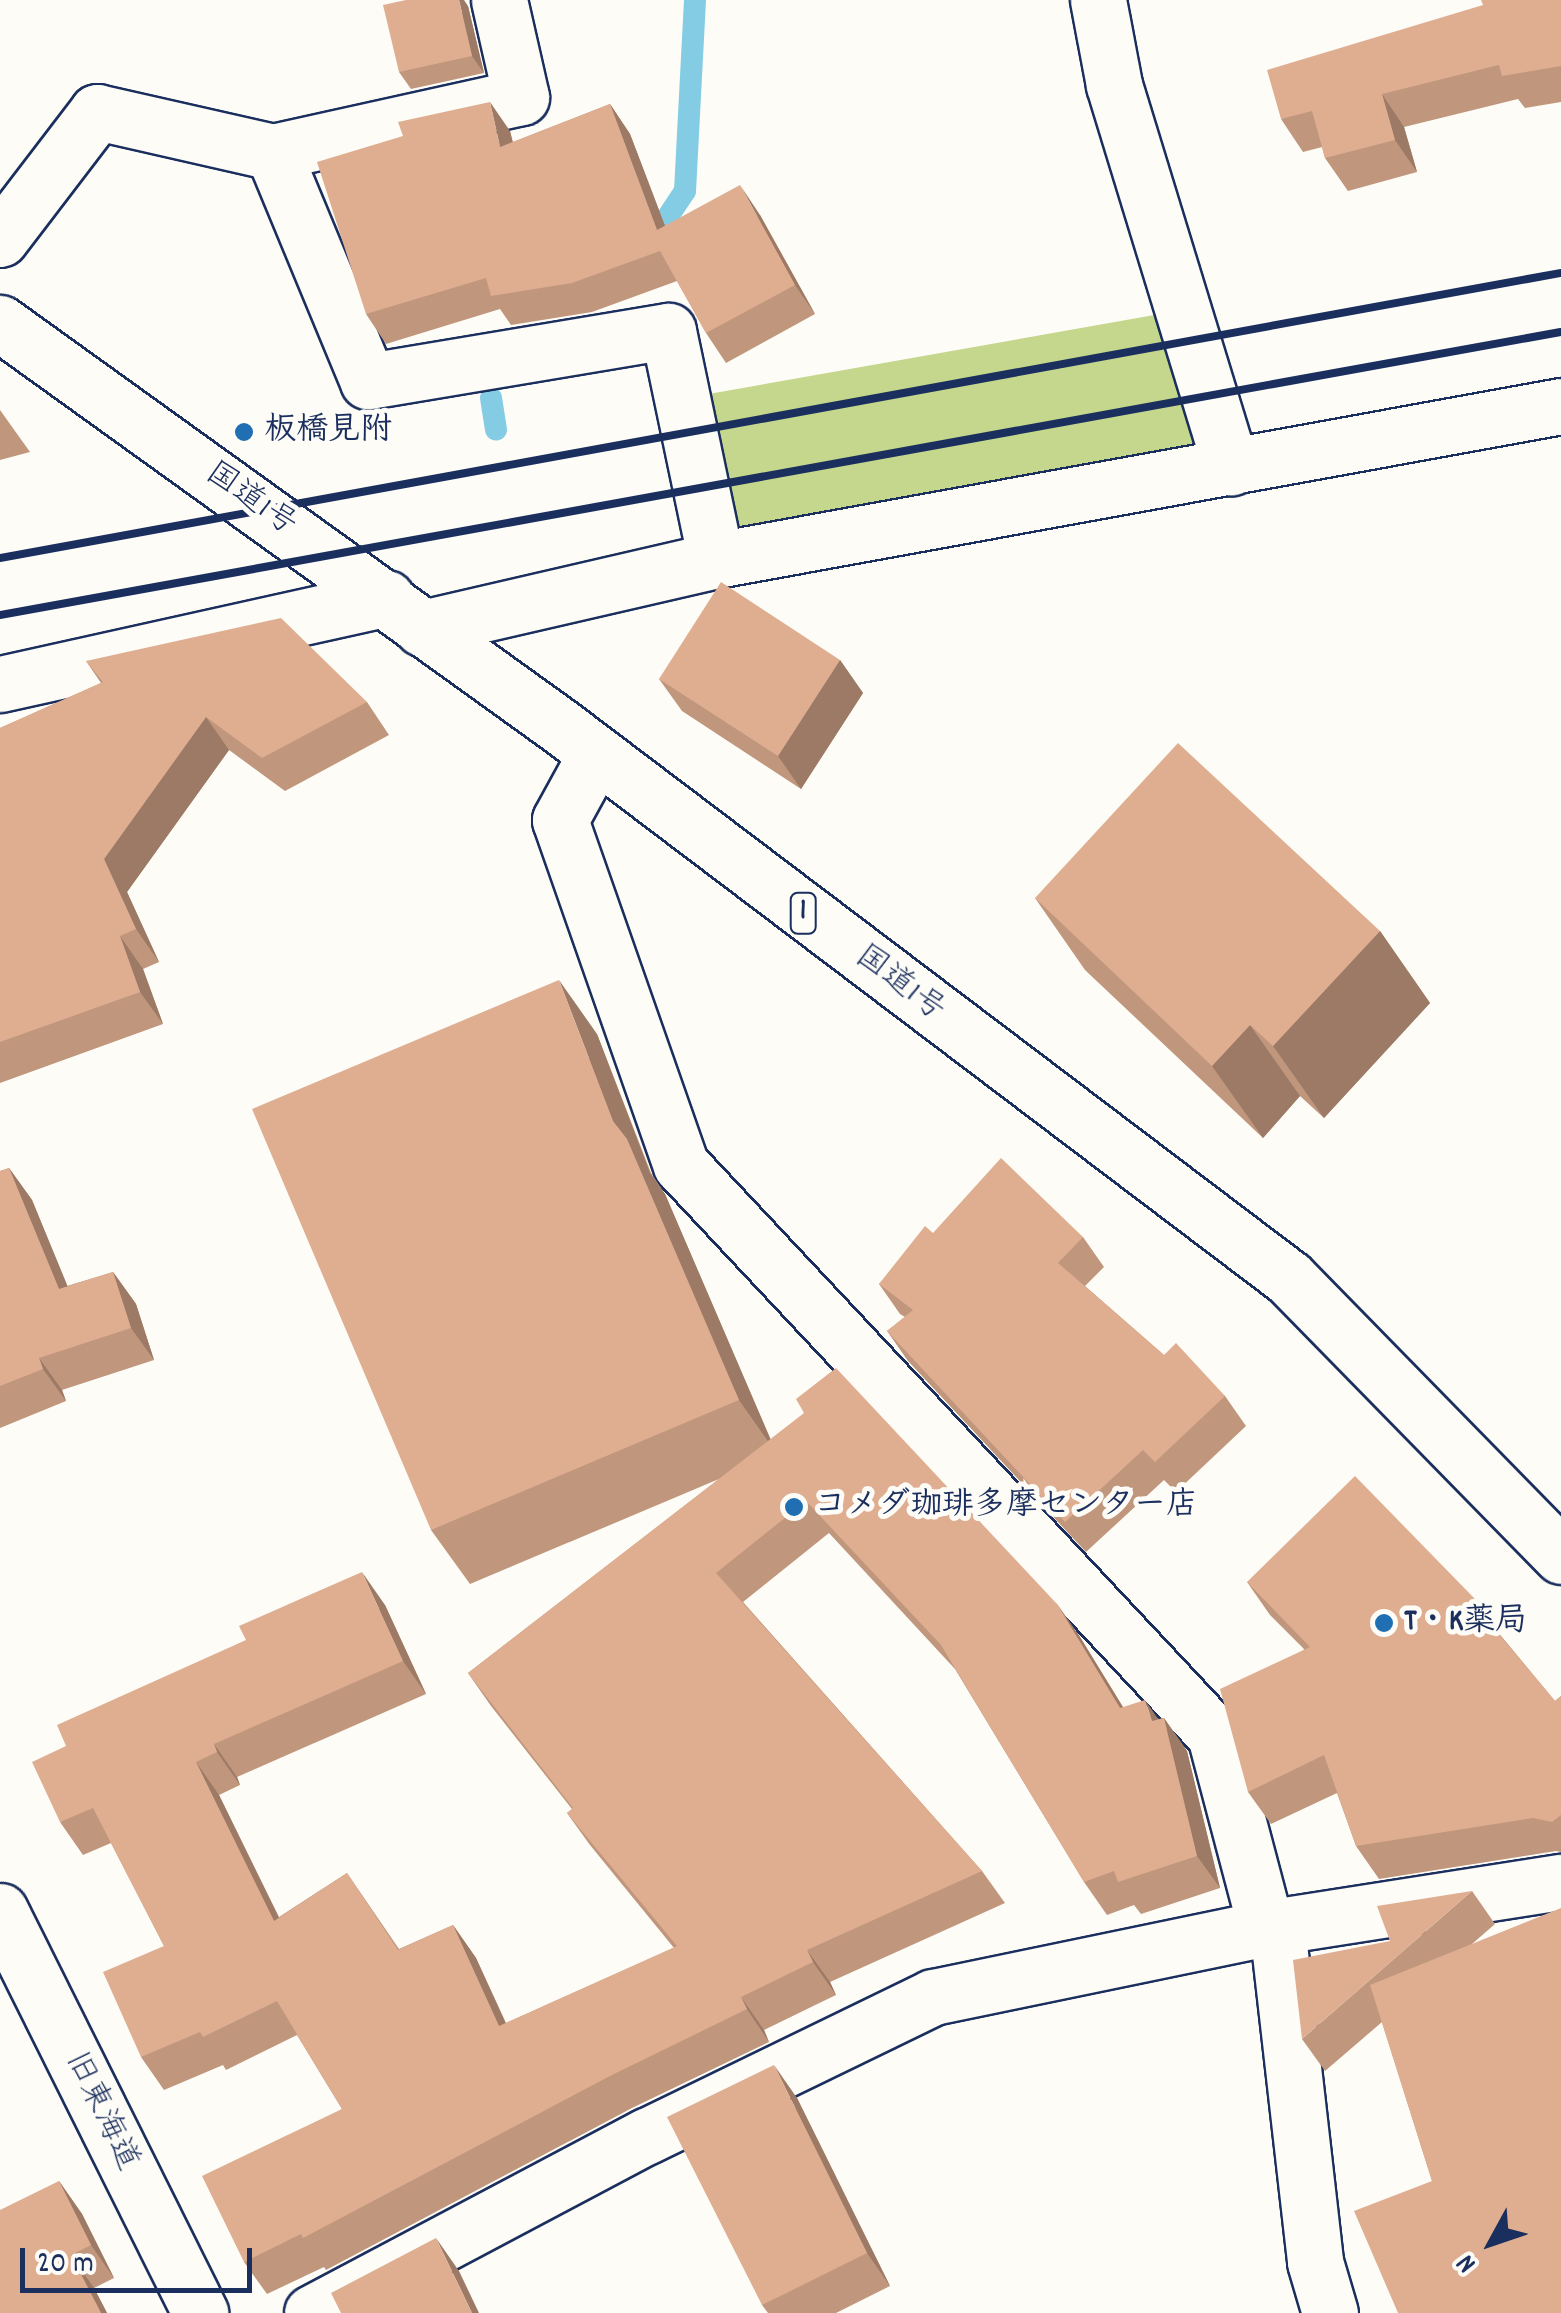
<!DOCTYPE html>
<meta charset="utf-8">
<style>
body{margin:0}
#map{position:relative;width:1561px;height:2313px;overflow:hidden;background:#fdfcf7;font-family:Dekko,"Klee One",sans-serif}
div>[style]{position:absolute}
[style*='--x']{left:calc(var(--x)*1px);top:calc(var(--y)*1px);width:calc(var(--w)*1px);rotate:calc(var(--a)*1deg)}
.green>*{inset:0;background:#c4d78c}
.stream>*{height:22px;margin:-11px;padding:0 11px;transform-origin:11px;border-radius:11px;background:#83cce4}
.roads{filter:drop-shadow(2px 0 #1b2f5e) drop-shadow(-2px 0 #1b2f5e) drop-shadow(0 2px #1b2f5e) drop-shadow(0 -2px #1b2f5e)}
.minor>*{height:55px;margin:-27.5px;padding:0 27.5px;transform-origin:27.5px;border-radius:27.5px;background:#fdfcf7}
.highway>*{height:55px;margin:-27.5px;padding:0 27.5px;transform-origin:27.5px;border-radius:27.5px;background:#fdfcf7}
.rail>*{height:8px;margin:-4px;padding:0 4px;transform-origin:4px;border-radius:4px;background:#1b2f5e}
.wall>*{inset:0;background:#c0967d}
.shaded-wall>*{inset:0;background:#9c7a66}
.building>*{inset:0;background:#dfae91}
.dots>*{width:28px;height:28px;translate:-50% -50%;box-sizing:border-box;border:5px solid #fdfcf7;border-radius:50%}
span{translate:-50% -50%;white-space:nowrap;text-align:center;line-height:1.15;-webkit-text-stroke:10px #fdfcf7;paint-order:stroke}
.shield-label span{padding:2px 8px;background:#fdfcf7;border:2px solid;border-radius:8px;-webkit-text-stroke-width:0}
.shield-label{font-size:30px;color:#1b2f5e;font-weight:700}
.poi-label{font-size:32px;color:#1b2f5e;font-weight:700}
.left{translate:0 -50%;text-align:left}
.street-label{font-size:32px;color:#1b2f5e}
.north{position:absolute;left:1441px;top:2193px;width:100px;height:100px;-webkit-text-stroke:8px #fdfcf7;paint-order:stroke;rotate:230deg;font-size:28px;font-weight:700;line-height:40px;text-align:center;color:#1b2f5e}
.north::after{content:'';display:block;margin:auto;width:35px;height:45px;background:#1b2f5e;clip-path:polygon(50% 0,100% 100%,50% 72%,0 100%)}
.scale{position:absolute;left:20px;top:2248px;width:232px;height:45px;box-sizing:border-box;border:5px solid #1b2f5e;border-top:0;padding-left:12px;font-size:30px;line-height:35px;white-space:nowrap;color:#1b2f5e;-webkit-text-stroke:8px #fdfcf7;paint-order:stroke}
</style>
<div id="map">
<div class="green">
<i style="clip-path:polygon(1160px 314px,1203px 449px,734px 532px,703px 395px)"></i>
</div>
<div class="stream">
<i style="--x:637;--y:236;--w:26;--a:-21"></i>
<i style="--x:661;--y:227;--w:43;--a:-56.3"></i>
<i style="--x:685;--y:191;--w:191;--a:-87"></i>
<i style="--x:491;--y:398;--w:32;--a:81"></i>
</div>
<div class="roads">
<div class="minor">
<i style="--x:1098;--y:0;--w:86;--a:79.3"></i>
<i style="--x:1114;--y:85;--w:400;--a:73"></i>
<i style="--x:273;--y:152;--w:248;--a:67.5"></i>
<i style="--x:368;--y:381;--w:304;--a:-9.5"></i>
<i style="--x:668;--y:331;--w:234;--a:78.2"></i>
<i style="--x:0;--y:239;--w:160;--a:-52.6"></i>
<i style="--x:97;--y:112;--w:180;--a:12.8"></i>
<i style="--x:273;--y:152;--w:254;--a:-12.5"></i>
<i style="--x:521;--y:97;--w:99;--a:-102.8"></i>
<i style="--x:422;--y:628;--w:302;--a:-13"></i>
<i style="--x:716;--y:560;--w:859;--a:-10.33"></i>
<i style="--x:0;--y:684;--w:396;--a:-12.5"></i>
<i style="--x:595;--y:756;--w:73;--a:118.7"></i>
<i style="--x:560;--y:820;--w:366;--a:70.7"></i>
<i style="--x:681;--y:1165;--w:781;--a:46.87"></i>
<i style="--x:1215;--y:1735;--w:200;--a:75.2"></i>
<i style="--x:0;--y:1911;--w:449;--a:63.5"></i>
<i style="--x:1277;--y:1927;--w:337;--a:83.5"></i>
<i style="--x:1315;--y:2262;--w:53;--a:73.6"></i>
<i style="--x:312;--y:2313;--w:379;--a:-27.9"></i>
<i style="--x:647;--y:2136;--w:318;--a:-25.9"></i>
<i style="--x:933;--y:1997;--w:340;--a:-11.7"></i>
<i style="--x:1266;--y:1928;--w:299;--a:-8.9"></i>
</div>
<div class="highway">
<i style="--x:0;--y:323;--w:690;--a:35.74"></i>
<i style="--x:560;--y:726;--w:914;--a:37.13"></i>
<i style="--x:1289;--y:1278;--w:389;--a:45.6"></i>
</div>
</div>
<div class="rail">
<i style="--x:0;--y:558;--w:1587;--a:-10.35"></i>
<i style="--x:0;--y:615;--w:1586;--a:-10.28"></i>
</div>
<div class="wall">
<i style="clip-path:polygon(1561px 0,1561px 102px,1525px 108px,1518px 99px,1404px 127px,1417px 172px,1348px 191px,1325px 158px,1322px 147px,1303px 152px,1281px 119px)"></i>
<i style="clip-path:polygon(468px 6px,484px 73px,411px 89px,399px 72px)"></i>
<i style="clip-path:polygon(610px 104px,630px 134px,665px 226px,760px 215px,815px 314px,726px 363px,706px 333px,677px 281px,592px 312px,511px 325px,500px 309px,386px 344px,366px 314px,510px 131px,513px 142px)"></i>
<i style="clip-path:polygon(0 410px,30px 452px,0 460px)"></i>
<i style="clip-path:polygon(840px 660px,863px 693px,801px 789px,682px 711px,659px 679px)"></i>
<i style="clip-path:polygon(86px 661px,367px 702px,389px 735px,285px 791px,229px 750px,127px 892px,159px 962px,143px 969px,163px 1024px,0 1083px,0 728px,101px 683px)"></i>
<i style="clip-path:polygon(1035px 898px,1380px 931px,1430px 1003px,1324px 1118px,1300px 1096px,1263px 1138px,1085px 970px)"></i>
<i style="clip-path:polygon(597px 1034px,651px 1173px,665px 1194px,770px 1439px,1057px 1604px,1080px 1637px,1123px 1707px,1159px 1719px,1164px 1718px,1187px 1751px,1220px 1888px,1141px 1914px,1134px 1905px,1107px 1915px,1084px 1882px,955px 1669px,829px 1533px,743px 1602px,982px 1871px,1005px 1903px,830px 1982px,836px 1995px,764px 2030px,769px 2042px,632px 2108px,326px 2270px,324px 2267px,267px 2294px,244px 2262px,342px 2109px,297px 2035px,226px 2070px,223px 2065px,164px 2090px,141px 2057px,164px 1946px,111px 1843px,83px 1855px,60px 1822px,385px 1605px,426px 1694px,237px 1777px,240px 1785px,219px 1795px,279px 1917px,347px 1873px,399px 1949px,453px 1925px,476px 1958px,506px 2023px,674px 1948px,590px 1845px,567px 1813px,572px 1809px,491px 1706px,468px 1673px,719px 1479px,470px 1584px,431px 1530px)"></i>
<i style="clip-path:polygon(9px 1168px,32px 1200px,67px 1286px,113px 1272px,136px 1304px,154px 1360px,62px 1390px,66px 1401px,0 1428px,0 1171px)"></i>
<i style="clip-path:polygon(933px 1233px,1083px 1237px,1104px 1267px,1085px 1286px,1164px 1355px,1225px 1396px,1246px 1426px,1176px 1492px,1164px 1480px,1086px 1552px,908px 1361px,887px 1331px,905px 1317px,900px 1314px,879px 1284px)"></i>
<i style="clip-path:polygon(1247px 1582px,1474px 1598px,1497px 1631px,1555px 1701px,1561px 1696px,1561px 1852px,1556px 1851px,1379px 1879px,1356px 1846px,1337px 1793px,1271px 1824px,1248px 1792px,1304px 1649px,1270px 1615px)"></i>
<i style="clip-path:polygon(1472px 1891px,1495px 1924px,1472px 1944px,1432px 2181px,1382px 2022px,1325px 2071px,1302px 2039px)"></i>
<i style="clip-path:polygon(797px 2098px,890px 2286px,836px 2313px,768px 2313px,762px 2305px)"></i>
<i style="clip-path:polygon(59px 2181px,82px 2214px,114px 2278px,94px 2288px,107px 2313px,0 2313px)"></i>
</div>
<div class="shaded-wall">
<i style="clip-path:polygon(459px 0,464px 0,468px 6px,484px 73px,472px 56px)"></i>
<i style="clip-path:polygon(1382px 94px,1404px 127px,1417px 172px,1395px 140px)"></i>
<i style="clip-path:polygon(490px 102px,510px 131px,520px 176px,500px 147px)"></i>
<i style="clip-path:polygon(610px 104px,630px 134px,678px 260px,657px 230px)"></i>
<i style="clip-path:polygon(740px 185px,760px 215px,815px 314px,795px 285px)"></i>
<i style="clip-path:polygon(840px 660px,863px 693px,801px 789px,778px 756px)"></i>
<i style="clip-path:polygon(206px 717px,229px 750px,127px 892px,159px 962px,136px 929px,104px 859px)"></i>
<i style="clip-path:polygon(1380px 931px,1430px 1003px,1324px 1118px,1273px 1046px)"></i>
<i style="clip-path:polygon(120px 936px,143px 969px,163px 1024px,140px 992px)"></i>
<i style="clip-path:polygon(559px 980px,597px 1034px,650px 1173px,665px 1194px,777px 1454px,739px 1400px,613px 1121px)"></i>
<i style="clip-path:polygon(1250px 1025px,1300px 1096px,1263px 1138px,1212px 1066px)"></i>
<i style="clip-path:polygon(9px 1168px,32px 1200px,82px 1321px,59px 1289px)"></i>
<i style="clip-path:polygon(113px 1272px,136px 1304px,154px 1360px,131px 1328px)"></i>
<i style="clip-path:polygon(39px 1358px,62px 1390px,66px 1401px,43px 1369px)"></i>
<i style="clip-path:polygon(362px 1572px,385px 1605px,426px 1694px,403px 1661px)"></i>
<i style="clip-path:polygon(1057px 1604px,1080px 1637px,1143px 1740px,1120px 1708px)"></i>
<i style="clip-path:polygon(1145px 1700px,1167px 1732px,1164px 1718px,1187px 1751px,1220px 1888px,1197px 1856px)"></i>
<i style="clip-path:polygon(214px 1744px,237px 1777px,240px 1785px,217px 1752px)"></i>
<i style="clip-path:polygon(196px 1762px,219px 1795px,296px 1953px,274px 1921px)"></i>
<i style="clip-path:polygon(453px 1925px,476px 1958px,522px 2059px,499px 2026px)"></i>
<i style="clip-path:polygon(807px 1950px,830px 1982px,836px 1995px,813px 1962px)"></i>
<i style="clip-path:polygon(741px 1997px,764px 2030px,769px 2042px,747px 2009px)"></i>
<i style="clip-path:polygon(774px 2065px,797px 2098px,890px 2286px,867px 2253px)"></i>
<i style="clip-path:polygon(59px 2181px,82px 2214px,114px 2278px,91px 2245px)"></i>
<i style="clip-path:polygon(436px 2238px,459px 2271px,479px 2313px,472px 2313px)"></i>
<i style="clip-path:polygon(71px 2255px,94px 2288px,107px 2313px,101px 2313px)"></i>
</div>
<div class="building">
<i style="clip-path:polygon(406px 0,459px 0,472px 56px,399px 72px,383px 5px)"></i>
<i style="clip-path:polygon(1481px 0,1561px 0,1561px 66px,1502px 76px,1499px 65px,1382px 94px,1395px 140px,1325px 158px,1312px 111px,1281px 119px,1267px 70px,1483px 5px)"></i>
<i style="clip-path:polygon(490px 102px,500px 147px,610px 104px,657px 230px,740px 185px,795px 285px,706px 333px,660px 251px,572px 283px,491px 296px,486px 278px,366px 314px,317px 162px,403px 136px,398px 122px)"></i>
<i style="clip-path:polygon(721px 582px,840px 660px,778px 756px,659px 679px)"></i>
<i style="clip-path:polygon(281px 618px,367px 702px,262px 758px,206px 717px,104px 859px,136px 929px,120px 936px,140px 992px,0 1042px,0 728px,103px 682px,86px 661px)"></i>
<i style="clip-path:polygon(1178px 743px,1380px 931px,1273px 1046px,1250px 1025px,1212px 1066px,1035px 898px)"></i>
<i style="clip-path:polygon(559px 980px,613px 1121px,627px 1139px,739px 1400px,431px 1530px,252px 1109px)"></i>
<i style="clip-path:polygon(1001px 1158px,1083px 1237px,1058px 1263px,1164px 1355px,1176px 1343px,1225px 1396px,1155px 1462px,1143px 1450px,1065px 1522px,887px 1331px,913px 1310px,879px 1284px,925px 1226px,933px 1233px)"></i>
<i style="clip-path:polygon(9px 1168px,59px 1289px,113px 1272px,131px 1328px,39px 1358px,43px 1369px,0 1386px,0 1171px)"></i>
<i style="clip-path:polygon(836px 1368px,1057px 1604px,1120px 1708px,1145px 1700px,1152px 1721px,1164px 1718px,1197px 1856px,1118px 1882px,1114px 1871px,1084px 1882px,941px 1645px,806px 1501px,716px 1573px,982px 1871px,807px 1950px,813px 1962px,741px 1997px,747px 2009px,610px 2076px,303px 2238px,301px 2234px,244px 2262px,202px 2176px,342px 2109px,277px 2001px,203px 2037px,200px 2032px,141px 2057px,103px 1972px,164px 1946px,93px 1808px,60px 1822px,32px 1762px,66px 1746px,57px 1725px,246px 1640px,239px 1626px,362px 1572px,403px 1661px,214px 1744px,217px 1752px,196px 1762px,274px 1921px,347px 1873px,398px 1950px,453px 1925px,499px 2026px,677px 1946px,567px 1813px,573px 1808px,468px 1673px,804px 1413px,796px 1399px)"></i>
<i style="clip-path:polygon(1355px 1476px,1474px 1598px,1471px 1601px,1555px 1701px,1561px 1696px,1561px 1815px,1552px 1822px,1533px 1818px,1356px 1846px,1324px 1755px,1248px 1792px,1220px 1689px,1310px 1647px,1247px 1582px)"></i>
<i style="clip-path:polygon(1472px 1891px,1302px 2039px,1293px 1960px,1390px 1941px,1377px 1906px)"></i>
<i style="clip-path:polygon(1561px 1908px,1561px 2313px,1398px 2313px,1354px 2211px,1432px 2181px,1370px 1985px)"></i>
<i style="clip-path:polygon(774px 2065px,867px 2253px,762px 2305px,667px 2117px)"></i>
<i style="clip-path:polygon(59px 2181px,91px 2245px,71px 2255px,101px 2313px,0 2313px,0 2210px)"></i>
<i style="clip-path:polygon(436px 2238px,472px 2313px,341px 2313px,331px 2293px)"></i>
</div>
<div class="dots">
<i style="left:244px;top:432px;background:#1f6fb2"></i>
<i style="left:794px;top:1507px;background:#1f6fb2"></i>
<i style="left:1384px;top:1623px;background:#1f6fb2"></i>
</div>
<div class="shield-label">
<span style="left:803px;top:913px">1</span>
</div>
<div class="poi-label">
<span class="left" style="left:264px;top:432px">板橋見附</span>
<span class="left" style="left:814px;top:1507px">コメダ珈琲多摩センター店</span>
<span class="left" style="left:1404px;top:1623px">T・K薬局</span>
</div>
<div class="street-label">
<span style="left:250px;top:501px;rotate:35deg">国道1号</span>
<span style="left:899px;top:985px;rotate:37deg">国道1号</span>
<span style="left:100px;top:2112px;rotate:64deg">旧東海道</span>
</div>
<div class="north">N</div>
<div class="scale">20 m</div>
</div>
